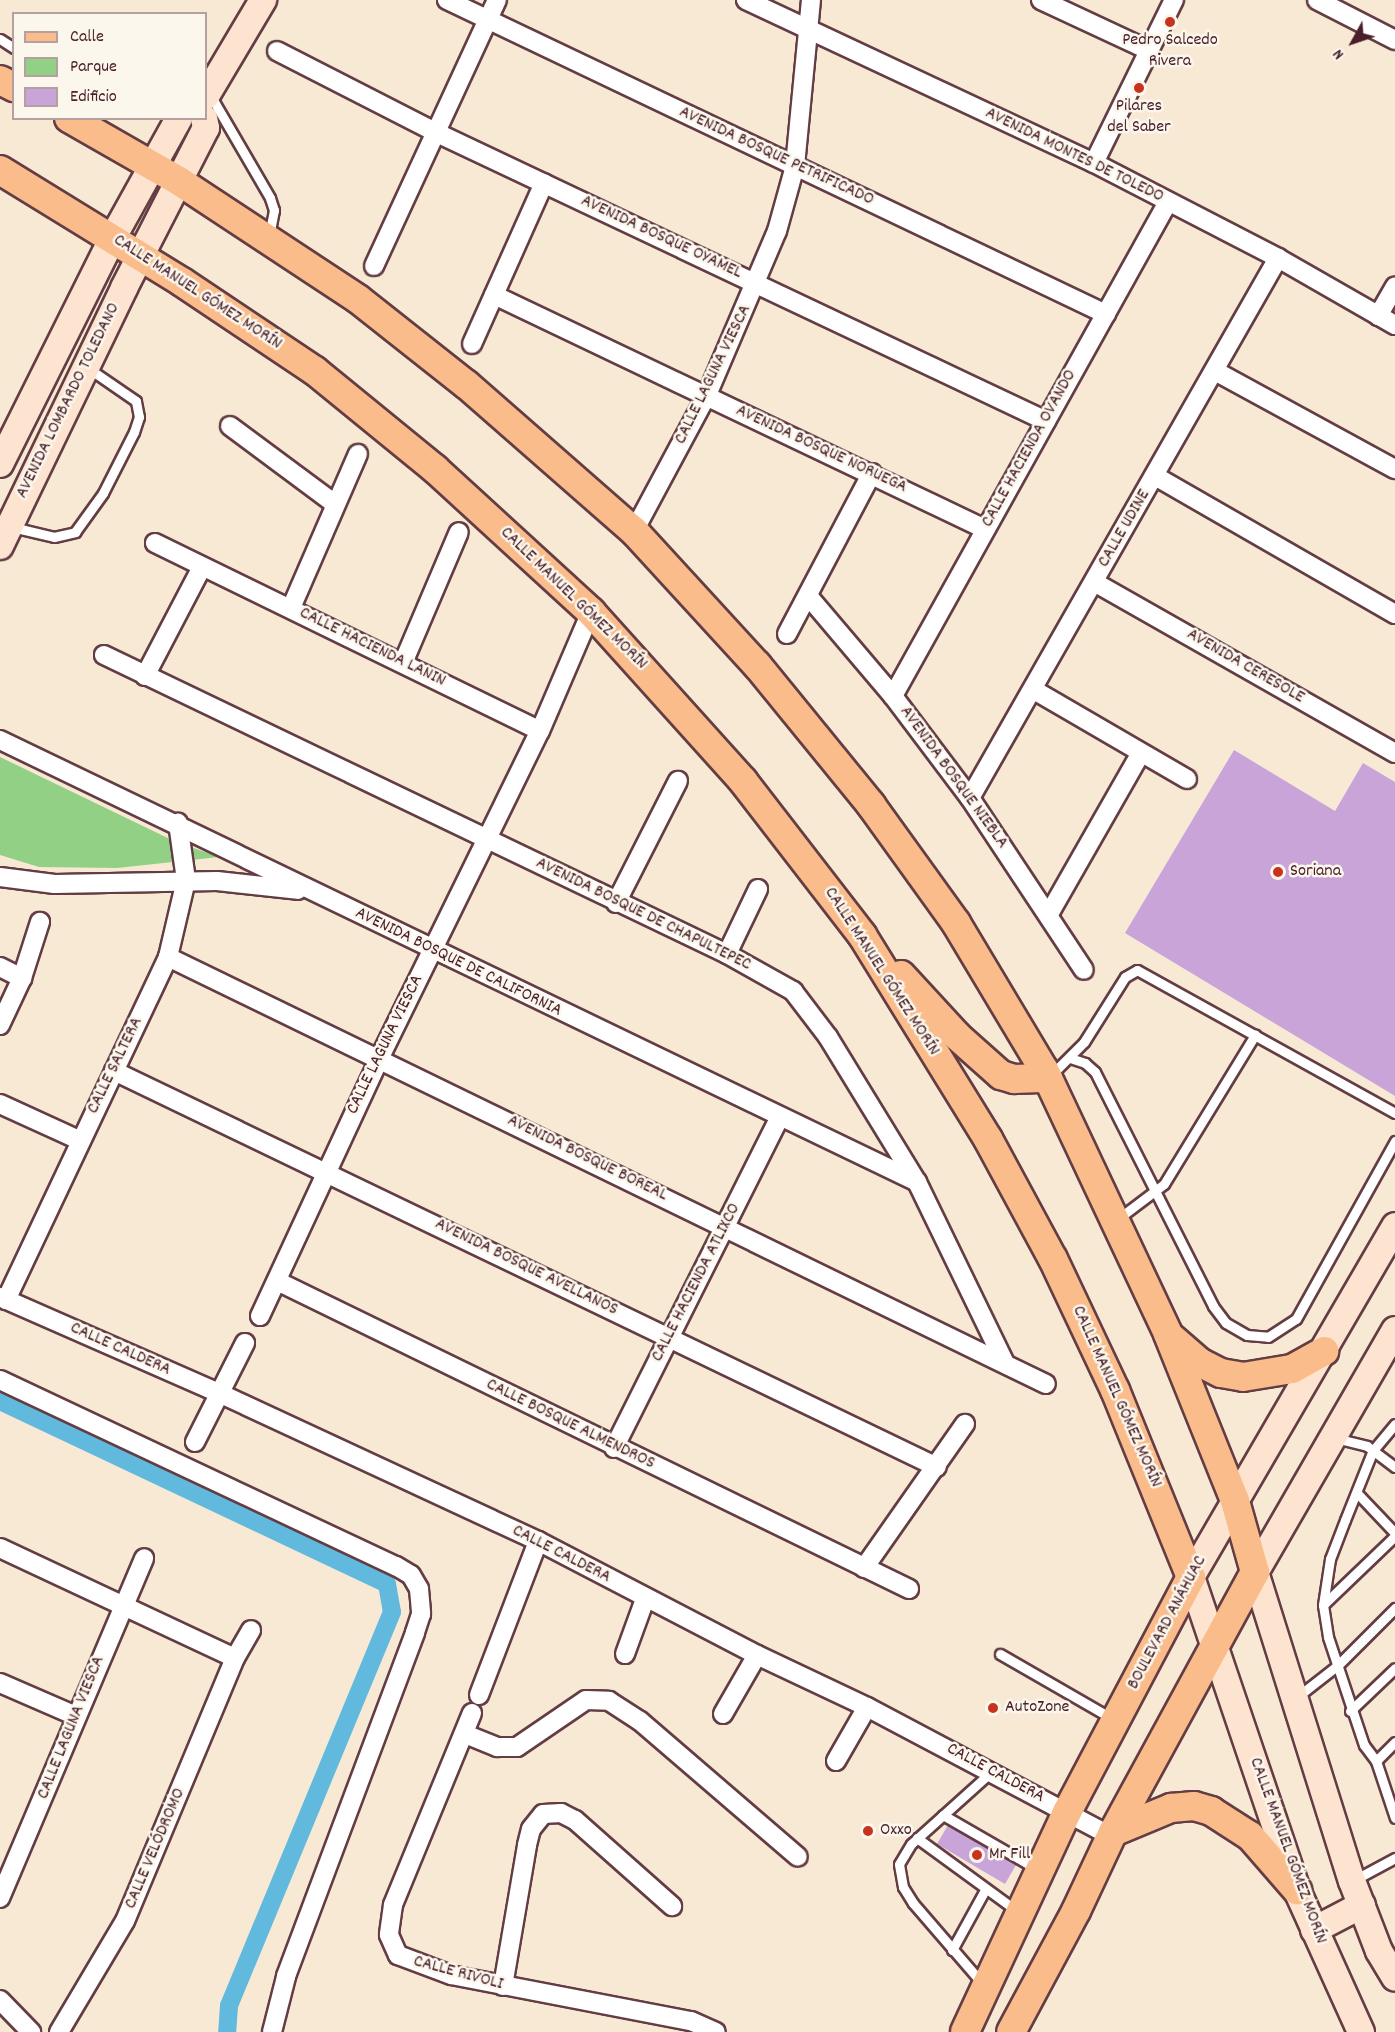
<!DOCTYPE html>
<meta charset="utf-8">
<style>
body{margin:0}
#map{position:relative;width:1395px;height:2032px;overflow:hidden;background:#f8e9d5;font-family:Dekko,sans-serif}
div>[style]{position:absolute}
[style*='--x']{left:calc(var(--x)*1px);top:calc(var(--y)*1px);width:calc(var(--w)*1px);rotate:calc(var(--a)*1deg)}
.green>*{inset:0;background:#92d086}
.canal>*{height:18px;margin:-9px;padding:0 9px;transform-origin:9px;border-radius:9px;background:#61b9de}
.building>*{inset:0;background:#c9a4d9}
.roads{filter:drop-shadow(2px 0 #643d44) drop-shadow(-2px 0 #643d44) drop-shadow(0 2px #643d44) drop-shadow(0 -2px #643d44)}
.lane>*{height:9px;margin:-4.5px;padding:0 4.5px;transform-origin:4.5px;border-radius:4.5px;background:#fff}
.street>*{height:18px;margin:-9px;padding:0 9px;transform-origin:9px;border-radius:9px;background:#fff}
.secondary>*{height:26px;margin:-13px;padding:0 13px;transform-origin:13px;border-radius:13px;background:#fde4d0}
.primary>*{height:28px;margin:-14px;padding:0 14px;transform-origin:14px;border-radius:14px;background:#f9bc8a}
.dots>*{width:16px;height:16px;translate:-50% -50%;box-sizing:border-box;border:3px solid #fbf7ec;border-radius:50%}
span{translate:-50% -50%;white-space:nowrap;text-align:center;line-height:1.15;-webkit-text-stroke:5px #fbf7ec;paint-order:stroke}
.poi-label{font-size:18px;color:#4a1f2b}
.left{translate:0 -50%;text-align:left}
.street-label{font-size:18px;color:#4a1f2b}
.legend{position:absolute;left:12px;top:12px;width:195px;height:108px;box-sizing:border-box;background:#fbf7ec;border:2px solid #b4a19f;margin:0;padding:8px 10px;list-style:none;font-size:18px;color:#4a1f2b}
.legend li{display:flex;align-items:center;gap:12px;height:30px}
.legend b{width:30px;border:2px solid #b4a19f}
.north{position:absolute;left:1323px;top:12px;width:60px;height:60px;-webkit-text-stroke:4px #fbf7ec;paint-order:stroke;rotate:230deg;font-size:16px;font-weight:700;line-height:24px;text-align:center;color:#4a1f2b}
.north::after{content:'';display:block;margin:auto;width:21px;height:27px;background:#4a1f2b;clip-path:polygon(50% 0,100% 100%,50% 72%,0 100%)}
</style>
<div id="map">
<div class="green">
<i style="clip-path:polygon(0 757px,174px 841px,219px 857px,117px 868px,39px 867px,0 855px)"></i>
</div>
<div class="canal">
<i style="--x:0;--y:1401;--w:428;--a:25.3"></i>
<i style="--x:387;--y:1584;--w:28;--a:80"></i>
<i style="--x:392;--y:1612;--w:426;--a:112.5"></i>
<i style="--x:229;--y:2006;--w:26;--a:94"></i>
</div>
<div class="building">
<i style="clip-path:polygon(1234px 750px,1335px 811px,1363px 763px,1395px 782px,1395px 1096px,1125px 933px)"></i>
<i style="clip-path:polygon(948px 1825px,1016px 1865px,1005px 1884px,937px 1844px)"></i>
</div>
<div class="roads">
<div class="lane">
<i style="--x:0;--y:39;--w:17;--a:33"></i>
<i style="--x:209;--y:93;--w:121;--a:59.8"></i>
<i style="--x:270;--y:198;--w:13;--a:72"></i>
<i style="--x:274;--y:210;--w:26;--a:101"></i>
<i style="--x:12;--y:527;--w:43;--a:13.4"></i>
<i style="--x:54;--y:537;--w:22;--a:-13"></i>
<i style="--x:75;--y:532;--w:48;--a:-54.3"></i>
<i style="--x:103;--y:493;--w:68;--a:-63.1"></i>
<i style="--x:134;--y:432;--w:16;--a:-72"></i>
<i style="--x:139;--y:417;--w:16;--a:-101"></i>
<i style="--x:136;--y:401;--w:58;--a:-145.5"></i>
<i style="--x:1070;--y:1058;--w:16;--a:18"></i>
<i style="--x:1085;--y:1063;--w:13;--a:42"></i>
<i style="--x:1095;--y:1072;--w:262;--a:63.2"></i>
<i style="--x:1213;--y:1306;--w:21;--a:53"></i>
<i style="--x:1226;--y:1323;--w:24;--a:30"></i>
<i style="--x:1247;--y:1335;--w:21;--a:5"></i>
<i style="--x:1268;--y:1337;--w:33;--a:-33"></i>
<i style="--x:1296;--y:1319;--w:204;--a:-60.9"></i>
<i style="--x:1050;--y:1076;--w:48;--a:-45"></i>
<i style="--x:1084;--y:1042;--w:77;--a:-57.8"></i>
<i style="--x:1125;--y:977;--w:14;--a:-30"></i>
<i style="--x:1137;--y:970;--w:295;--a:29"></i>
<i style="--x:1119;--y:1218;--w:56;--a:-37.1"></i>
<i style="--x:1164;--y:1184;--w:175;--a:-58.6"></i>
<i style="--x:1395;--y:1424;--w:34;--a:130"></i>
<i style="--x:1373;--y:1450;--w:75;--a:111.8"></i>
<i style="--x:1345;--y:1520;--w:42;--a:111"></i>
<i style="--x:1330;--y:1559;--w:47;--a:98.7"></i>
<i style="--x:1323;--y:1605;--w:32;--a:81"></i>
<i style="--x:1328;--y:1637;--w:114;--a:71.6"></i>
<i style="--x:1364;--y:1745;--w:20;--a:53"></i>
<i style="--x:1376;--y:1761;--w:27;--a:-45"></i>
<i style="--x:1335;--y:1438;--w:33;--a:14"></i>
<i style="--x:1367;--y:1446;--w:35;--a:37"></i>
<i style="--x:1357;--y:1493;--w:55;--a:46.5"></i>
<i style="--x:1323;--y:1605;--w:100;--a:-43.8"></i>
<i style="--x:1000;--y:1654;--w:130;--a:29.9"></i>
<i style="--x:1297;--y:1697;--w:52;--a:-38"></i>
<i style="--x:1338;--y:1665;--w:81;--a:-45"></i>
<i style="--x:1350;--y:1711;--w:62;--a:-43.7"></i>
<i style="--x:1376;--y:1761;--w:60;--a:71.6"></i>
<i style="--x:943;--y:1815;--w:108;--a:29.9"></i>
<i style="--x:917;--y:1838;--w:124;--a:36.1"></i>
<i style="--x:1354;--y:1880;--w:47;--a:-28.2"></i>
<i style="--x:952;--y:1950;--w:68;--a:-61.2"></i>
<i style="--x:982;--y:1983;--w:106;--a:-130.8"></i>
<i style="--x:913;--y:1903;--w:19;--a:-122"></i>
<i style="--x:903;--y:1887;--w:23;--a:-100"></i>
<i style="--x:899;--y:1864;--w:23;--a:-59"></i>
<i style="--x:911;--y:1844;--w:108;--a:-42"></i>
</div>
<div class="street">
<i style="--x:447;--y:0;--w:730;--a:25.48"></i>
<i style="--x:746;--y:0;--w:384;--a:25.1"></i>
<i style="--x:1094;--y:163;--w:207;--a:27.3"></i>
<i style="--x:1278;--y:258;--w:135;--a:29.8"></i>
<i style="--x:1041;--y:0;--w:118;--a:25"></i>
<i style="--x:1317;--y:0;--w:88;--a:27.1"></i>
<i style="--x:277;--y:51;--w:178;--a:27.1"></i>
<i style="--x:435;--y:132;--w:676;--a:25.31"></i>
<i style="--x:1094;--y:163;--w:182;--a:-63.9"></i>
<i style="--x:374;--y:266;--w:293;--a:-65.2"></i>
<i style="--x:494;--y:295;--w:544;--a:25.48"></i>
<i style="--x:1378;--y:316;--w:34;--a:-60"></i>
<i style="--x:472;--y:344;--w:176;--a:-65.9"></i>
<i style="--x:1215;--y:371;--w:205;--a:28.6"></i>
<i style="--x:230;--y:426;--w:131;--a:36.6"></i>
<i style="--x:1155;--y:476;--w:277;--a:29.9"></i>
<i style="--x:634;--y:531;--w:154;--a:-61.8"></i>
<i style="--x:707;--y:395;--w:178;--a:-66.9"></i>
<i style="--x:777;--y:231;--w:67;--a:-74.5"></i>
<i style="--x:795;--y:166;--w:167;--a:-84.5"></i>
<i style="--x:155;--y:543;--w:428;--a:26"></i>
<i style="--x:1094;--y:582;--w:346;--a:29.6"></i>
<i style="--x:809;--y:597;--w:130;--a:49.7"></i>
<i style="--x:893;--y:696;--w:128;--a:53"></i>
<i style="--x:970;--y:798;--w:206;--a:56.5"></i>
<i style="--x:291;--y:608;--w:168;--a:-66.5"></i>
<i style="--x:787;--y:634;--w:182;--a:-62.2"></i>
<i style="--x:104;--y:655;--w:691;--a:25.64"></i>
<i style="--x:727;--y:954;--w:76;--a:29.3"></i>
<i style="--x:793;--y:991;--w:58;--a:52.7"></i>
<i style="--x:828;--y:1037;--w:170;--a:58.5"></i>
<i style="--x:917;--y:1182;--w:201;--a:64.1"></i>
<i style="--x:403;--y:663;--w:142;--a:-66.9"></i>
<i style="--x:145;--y:676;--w:123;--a:-62.4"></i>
<i style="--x:1034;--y:690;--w:177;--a:30.2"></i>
<i style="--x:893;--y:696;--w:565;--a:-60.9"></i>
<i style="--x:0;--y:740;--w:1018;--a:25.73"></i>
<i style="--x:970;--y:798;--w:622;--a:-60.3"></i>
<i style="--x:0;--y:877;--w:55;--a:7.3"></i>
<i style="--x:55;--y:884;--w:162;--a:-1.1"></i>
<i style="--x:217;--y:881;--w:81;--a:6.3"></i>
<i style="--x:616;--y:903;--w:137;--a:-63.1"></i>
<i style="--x:1049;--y:914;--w:185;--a:-60.3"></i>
<i style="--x:727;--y:954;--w:72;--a:-64.5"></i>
<i style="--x:168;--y:957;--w:976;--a:25.94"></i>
<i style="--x:0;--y:967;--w:25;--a:27"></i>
<i style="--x:0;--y:1025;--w:52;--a:-64.9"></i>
<i style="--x:22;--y:978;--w:59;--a:-72.2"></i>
<i style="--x:114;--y:1071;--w:913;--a:25.7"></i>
<i style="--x:0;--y:1104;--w:87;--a:24.5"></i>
<i style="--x:277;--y:1281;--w:703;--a:25.98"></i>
<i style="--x:0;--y:1297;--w:239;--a:23.7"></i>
<i style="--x:219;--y:1393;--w:352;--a:24.9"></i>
<i style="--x:538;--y:1541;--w:247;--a:27.5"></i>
<i style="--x:757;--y:1655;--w:122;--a:25.3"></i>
<i style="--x:867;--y:1707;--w:276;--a:27.9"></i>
<i style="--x:6;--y:1300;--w:379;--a:-64.7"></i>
<i style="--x:168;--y:957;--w:79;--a:-76.8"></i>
<i style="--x:186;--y:880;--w:58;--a:-98"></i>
<i style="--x:260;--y:1316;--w:285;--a:-65.1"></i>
<i style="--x:380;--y:1057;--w:363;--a:-63.9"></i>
<i style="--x:540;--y:731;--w:129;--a:-66.8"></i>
<i style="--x:0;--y:1380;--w:438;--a:25.2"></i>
<i style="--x:396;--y:1566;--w:17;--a:31"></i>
<i style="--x:411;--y:1575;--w:16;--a:60"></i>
<i style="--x:419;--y:1589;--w:25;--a:85"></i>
<i style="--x:421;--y:1614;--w:20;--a:108"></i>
<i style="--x:415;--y:1633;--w:367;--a:110.6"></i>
<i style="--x:286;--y:1977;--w:57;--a:104.3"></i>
<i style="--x:195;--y:1442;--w:111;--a:-63.2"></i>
<i style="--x:614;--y:1448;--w:368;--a:-63.4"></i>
<i style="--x:0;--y:1548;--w:259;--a:25.1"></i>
<i style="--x:864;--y:1568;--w:176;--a:-55"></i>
<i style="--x:625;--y:1654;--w:59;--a:-70"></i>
<i style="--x:0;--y:1683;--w:81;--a:23.4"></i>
<i style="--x:479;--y:1695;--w:165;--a:-69"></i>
<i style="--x:472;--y:1713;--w:208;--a:112.4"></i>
<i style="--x:393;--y:1905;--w:30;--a:98"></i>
<i style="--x:389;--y:1935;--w:22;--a:66"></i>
<i style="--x:398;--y:1955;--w:57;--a:20.7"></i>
<i style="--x:451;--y:1975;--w:244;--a:10.9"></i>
<i style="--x:691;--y:2021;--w:27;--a:24"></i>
<i style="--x:723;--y:1714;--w:68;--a:-60"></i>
<i style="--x:465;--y:1734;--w:35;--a:22"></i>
<i style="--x:497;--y:1747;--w:20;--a:0"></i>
<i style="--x:517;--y:1747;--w:83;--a:-34.3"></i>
<i style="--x:586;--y:1700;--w:23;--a:2"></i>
<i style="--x:609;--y:1701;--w:37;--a:33"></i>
<i style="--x:640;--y:1721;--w:208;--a:40.7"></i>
<i style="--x:836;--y:1761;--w:62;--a:-60.1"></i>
<i style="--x:0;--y:1898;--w:369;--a:-67"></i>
<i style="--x:503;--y:1986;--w:143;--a:-80.3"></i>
<i style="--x:527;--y:1845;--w:16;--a:-76"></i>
<i style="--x:531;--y:1829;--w:19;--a:-51"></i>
<i style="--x:543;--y:1814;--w:18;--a:-3"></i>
<i style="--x:561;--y:1813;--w:16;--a:27"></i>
<i style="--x:575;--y:1820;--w:130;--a:41.6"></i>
<i style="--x:0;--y:2000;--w:45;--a:45.9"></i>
<i style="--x:59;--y:2032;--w:129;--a:-59.3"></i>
<i style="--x:125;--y:1921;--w:285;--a:-67.3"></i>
<i style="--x:235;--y:1658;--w:32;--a:-60"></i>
</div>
<div class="secondary">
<i style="--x:206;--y:96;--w:112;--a:-59.3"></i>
<i style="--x:0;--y:464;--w:251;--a:-63.5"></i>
<i style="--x:112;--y:239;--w:138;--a:-61"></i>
<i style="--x:0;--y:546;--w:286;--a:-64.3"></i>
<i style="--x:124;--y:288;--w:180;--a:-62.9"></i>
<i style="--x:206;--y:128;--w:10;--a:-101"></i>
<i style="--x:1395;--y:1330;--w:280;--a:120"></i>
<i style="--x:1255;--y:1572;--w:324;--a:72.6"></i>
<i style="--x:1352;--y:1881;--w:75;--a:68.9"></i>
<i style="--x:1379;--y:1951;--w:31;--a:59"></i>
<i style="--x:1314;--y:1930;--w:54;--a:-27.5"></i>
<i style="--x:1361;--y:2032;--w:156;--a:-114.3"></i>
<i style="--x:1297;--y:1890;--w:330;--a:-108.7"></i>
<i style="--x:1191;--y:1577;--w:406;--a:-59.8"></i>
</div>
<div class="primary">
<i style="--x:0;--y:80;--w:16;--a:27"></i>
<i style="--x:69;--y:118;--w:127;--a:29.8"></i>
<i style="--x:179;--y:181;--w:214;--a:33.4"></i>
<i style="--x:358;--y:299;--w:139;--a:38.3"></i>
<i style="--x:467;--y:385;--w:222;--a:41.2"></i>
<i style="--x:634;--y:531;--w:182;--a:47.5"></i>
<i style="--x:757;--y:665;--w:181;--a:50.8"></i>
<i style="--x:871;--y:805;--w:145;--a:54.2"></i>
<i style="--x:956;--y:923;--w:171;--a:59.1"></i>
<i style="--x:1044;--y:1070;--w:292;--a:64.8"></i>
<i style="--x:1168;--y:1334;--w:180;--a:68.1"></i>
<i style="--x:1235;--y:1501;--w:74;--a:74.3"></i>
<i style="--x:1255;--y:1572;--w:296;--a:118.6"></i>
<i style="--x:1113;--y:1832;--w:87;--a:115.1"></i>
<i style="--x:1076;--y:1911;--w:137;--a:118.2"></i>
<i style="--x:0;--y:170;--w:214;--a:31.6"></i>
<i style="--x:182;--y:282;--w:160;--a:33.8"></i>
<i style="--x:315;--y:371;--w:155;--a:39.2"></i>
<i style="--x:435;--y:469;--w:212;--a:42.5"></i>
<i style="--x:591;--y:612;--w:227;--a:48"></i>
<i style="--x:743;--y:781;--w:195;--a:52.3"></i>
<i style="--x:862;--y:935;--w:240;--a:58.3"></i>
<i style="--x:988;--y:1139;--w:136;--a:61.6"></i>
<i style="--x:1053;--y:1259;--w:145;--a:64.7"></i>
<i style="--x:1115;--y:1390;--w:202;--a:67.9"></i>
<i style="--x:1191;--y:1577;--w:266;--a:117.8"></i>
<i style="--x:1067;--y:1812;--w:242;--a:114.9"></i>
<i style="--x:901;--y:975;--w:83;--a:47.4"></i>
<i style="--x:957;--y:1036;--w:59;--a:41.6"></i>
<i style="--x:1001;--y:1075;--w:14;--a:17"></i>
<i style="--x:1014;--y:1079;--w:34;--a:-2"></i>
<i style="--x:1173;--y:1339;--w:37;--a:41"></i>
<i style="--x:1201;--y:1363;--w:22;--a:27"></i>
<i style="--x:1221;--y:1373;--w:22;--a:10"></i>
<i style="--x:1243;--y:1377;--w:50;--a:-9.3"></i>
<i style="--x:1292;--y:1369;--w:37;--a:-29"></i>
<i style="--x:1113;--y:1832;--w:63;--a:-22.5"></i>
<i style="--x:1171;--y:1808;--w:23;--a:-5"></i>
<i style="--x:1194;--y:1806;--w:18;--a:16"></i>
<i style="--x:1211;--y:1811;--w:46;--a:32.7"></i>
<i style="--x:1250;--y:1836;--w:72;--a:49"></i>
</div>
</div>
<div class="dots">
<i style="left:1170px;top:22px;background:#c8321e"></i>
<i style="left:1139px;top:88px;background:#c8321e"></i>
<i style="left:1278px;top:872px;background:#c8321e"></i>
<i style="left:993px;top:1708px;background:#c8321e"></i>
<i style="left:868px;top:1831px;background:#c8321e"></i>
<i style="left:977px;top:1855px;background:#c8321e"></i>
</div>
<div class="poi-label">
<span style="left:1170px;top:52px">Pedro Salcedo<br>Rivera</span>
<span style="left:1139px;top:118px">Pilares<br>del Saber</span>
<span class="left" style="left:1290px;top:872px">Soriana</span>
<span class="left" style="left:1005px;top:1708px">AutoZone</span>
<span class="left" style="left:880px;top:1831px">Oxxo</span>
<span class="left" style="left:989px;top:1855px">Mr Fill</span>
</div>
<div class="street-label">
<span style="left:1074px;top:156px;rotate:26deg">AVENIDA MONTES DE TOLEDO</span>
<span style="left:776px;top:157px;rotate:25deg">AVENIDA BOSQUE PETRIFICADO</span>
<span style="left:661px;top:238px;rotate:25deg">AVENIDA BOSQUE OYAMEL</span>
<span style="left:197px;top:293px;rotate:33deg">CALLE MANUEL GÓMEZ MORÍN</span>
<span style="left:714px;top:375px;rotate:-64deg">CALLE LAGUNA VIESCA</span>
<span style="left:69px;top:401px;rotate:-64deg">AVENIDA LOMBARDO TOLEDANO</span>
<span style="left:1030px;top:449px;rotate:-61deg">CALLE HACIENDA OVANDO</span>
<span style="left:821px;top:450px;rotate:25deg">AVENIDA BOSQUE NORUEGA</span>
<span style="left:1125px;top:529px;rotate:-60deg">CALLE UDINE</span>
<span style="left:573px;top:599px;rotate:44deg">CALLE MANUEL GÓMEZ MORÍN</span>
<span style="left:372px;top:648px;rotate:26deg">CALLE HACIENDA LANIN</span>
<span style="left:1245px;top:667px;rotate:30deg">AVENIDA CERESOLE</span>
<span style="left:953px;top:778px;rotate:54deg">AVENIDA BOSQUE NIEBLA</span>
<span style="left:643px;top:915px;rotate:26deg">AVENIDA BOSQUE DE CHAPULTEPEC</span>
<span style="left:458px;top:963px;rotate:26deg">AVENIDA BOSQUE DE CALIFORNIA</span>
<span style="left:881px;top:972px;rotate:57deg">CALLE MANUEL GÓMEZ MORÍN</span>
<span style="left:386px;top:1045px;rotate:-64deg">CALLE LAGUNA VIESCA</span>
<span style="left:116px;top:1066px;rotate:-64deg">CALLE SALTERA</span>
<span style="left:587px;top:1159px;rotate:26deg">AVENIDA BOSQUE BOREAL</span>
<span style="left:526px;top:1268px;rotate:26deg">AVENIDA BOSQUE AVELLANOS</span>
<span style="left:697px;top:1283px;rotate:-63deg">CALLE HACIENDA ATLIXCO</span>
<span style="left:120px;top:1350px;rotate:24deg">CALLE CALDERA</span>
<span style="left:1116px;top:1397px;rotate:66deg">CALLE MANUEL GÓMEZ MORÍN</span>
<span style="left:570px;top:1425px;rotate:26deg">CALLE BOSQUE ALMENDROS</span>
<span style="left:561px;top:1555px;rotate:27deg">CALLE CALDERA</span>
<span style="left:1168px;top:1623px;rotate:-62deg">BOULEVARD ANÁHUAC</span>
<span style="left:72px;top:1728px;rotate:-68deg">CALLE LAGUNA VIESCA</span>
<span style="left:995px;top:1774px;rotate:28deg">CALLE CALDERA</span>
<span style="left:156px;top:1849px;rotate:-67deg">CALLE VELÓDROMO</span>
<span style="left:1287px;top:1851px;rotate:70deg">CALLE MANUEL GÓMEZ MORÍN</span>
<span style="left:458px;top:1974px;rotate:15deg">CALLE RIVOLI</span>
</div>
<ul class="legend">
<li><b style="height:8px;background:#f9bc8a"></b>Calle</li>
<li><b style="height:16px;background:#92d086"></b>Parque</li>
<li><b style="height:16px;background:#c9a4d9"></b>Edificio</li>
</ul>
<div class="north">N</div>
</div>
